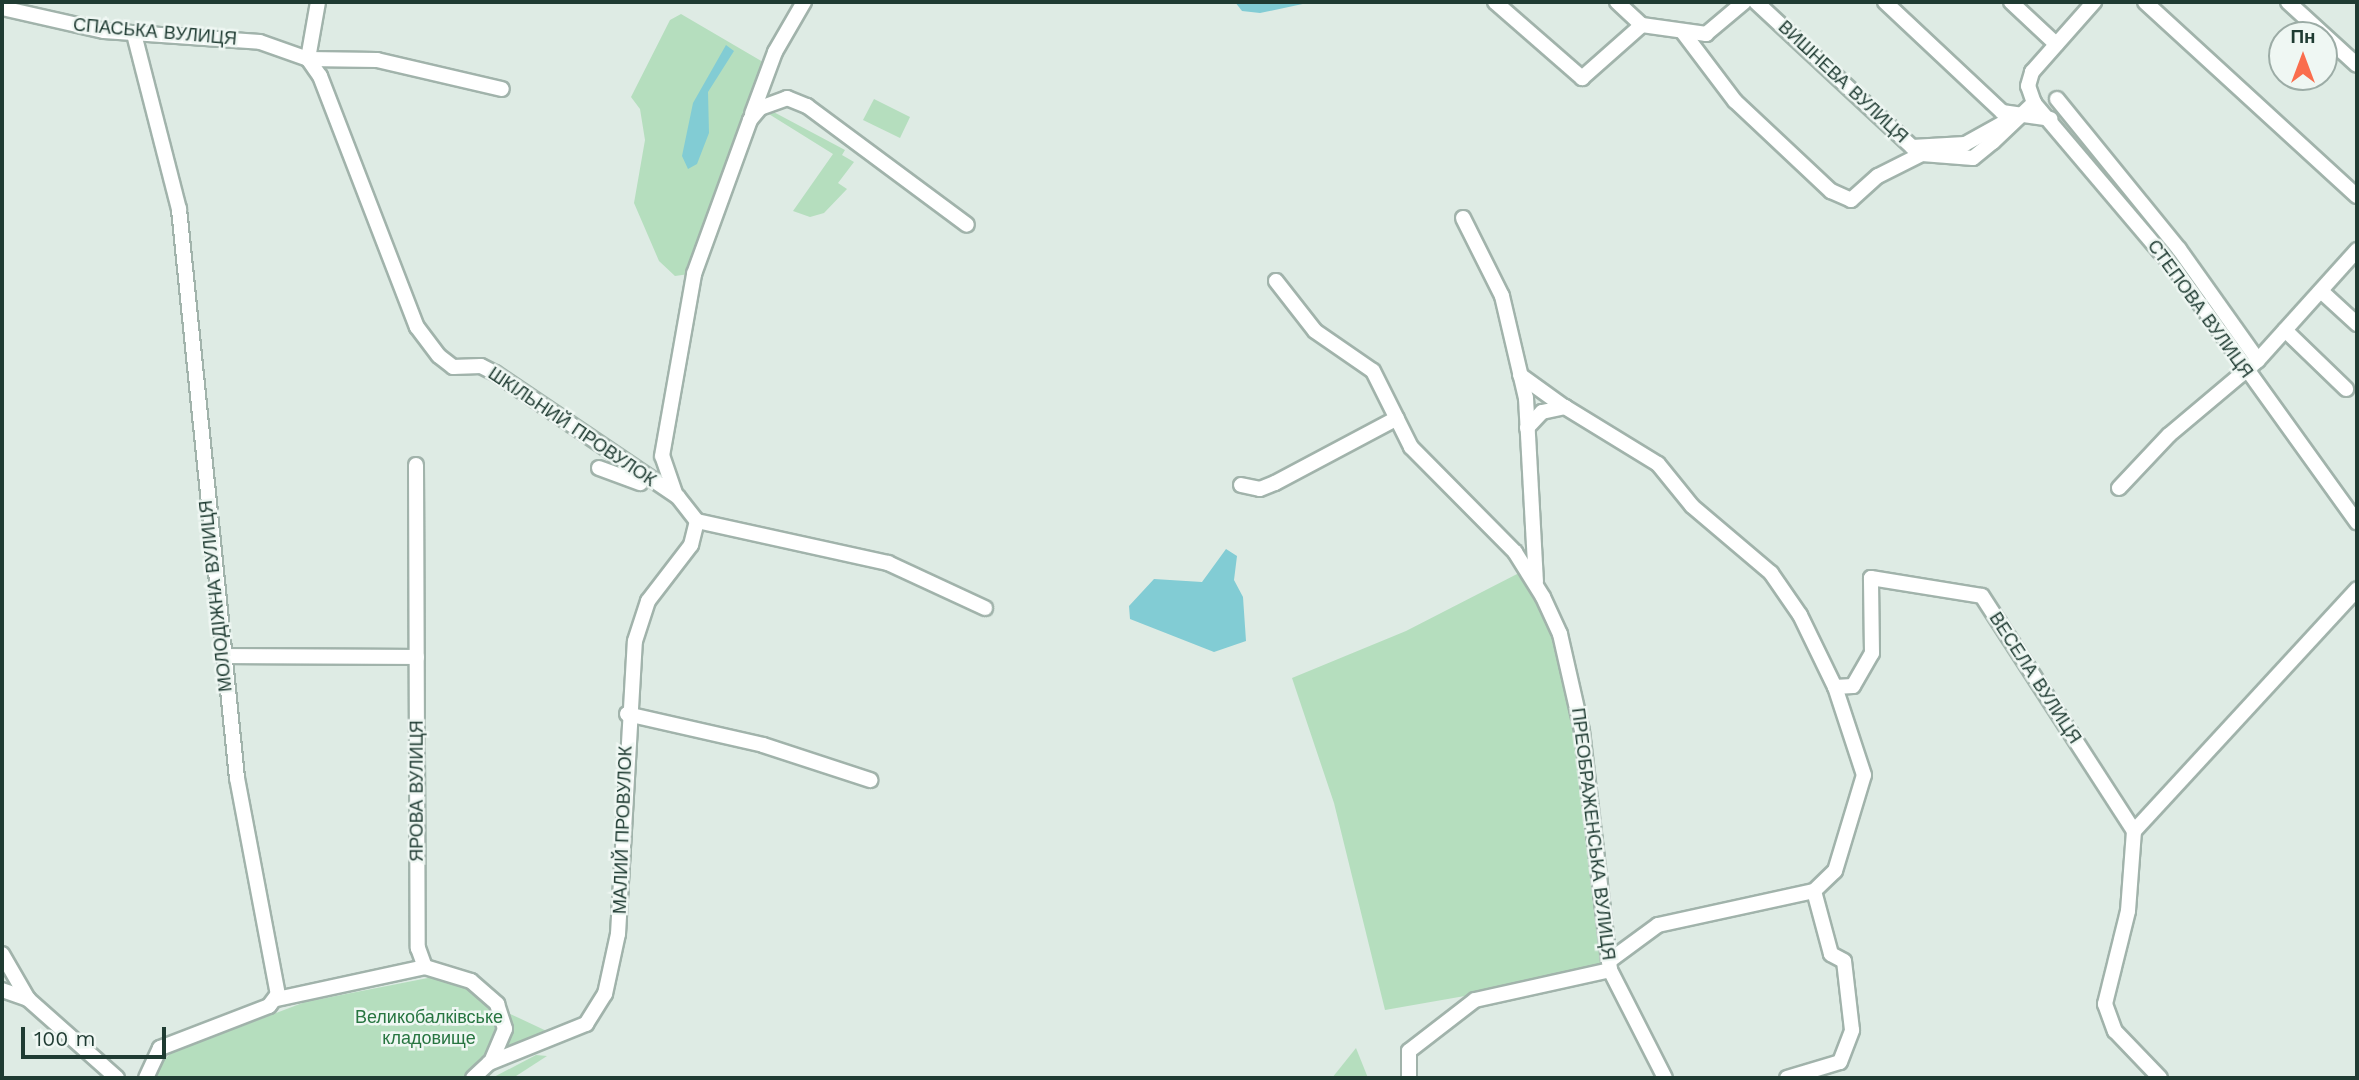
<!DOCTYPE html>
<meta charset="utf-8">
<style>
body{margin:0}
#map{position:relative;width:2359px;height:1080px;overflow:hidden;background:#deebe4;font-family:"Work Sans",sans-serif}
div>[style]{position:absolute}
[style*='--x']{left:calc(var(--x)*1px);top:calc(var(--y)*1px);width:calc(var(--w)*1px);rotate:calc(var(--a)*1deg)}
.green>*{inset:0;background:#b5debe}
.water>*{inset:0;background:#82ccd4}
.roads{filter:drop-shadow(2px 0 #a1b3ab) drop-shadow(-2px 0 #a1b3ab) drop-shadow(0 2px #a1b3ab) drop-shadow(0 -2px #a1b3ab)}
.minor>*{height:14px;margin:-7px;padding:0 7px;transform-origin:7px;border-radius:7px;background:#fff}
span{translate:-50% -50%;white-space:nowrap;text-align:center;line-height:1.15;-webkit-text-stroke:5px #eff7f3;paint-order:stroke}
.street-label{font-size:18px;color:#1f3b32}
.park-label{font-size:18px;color:#277540}
.frame{position:absolute;inset:0;border:4px solid #1f3b32;pointer-events:none}
.north{position:absolute;left:2268px;top:21px;width:70px;height:70px;box-sizing:border-box;background:#eff7f3;border:2px solid #9caca6;border-radius:50%;rotate:0deg;font-size:19px;font-weight:700;line-height:28px;text-align:center;color:#1f3b32}
.north::after{content:'';display:block;margin:auto;width:24px;height:32px;background:#fa6d4d;clip-path:polygon(50% 0,100% 100%,50% 72%,0 100%)}
.scale{position:absolute;left:21px;top:1027px;width:145px;height:32px;box-sizing:border-box;border:4px solid #1f3b32;border-top:0;padding-left:9px;font-size:21px;line-height:24px;white-space:nowrap;color:#1f3b32;-webkit-text-stroke:5px #eff7f3;paint-order:stroke}
</style>
<div id="map">
<div class="green">
<i style="clip-path:polygon(681px 14px,763px 62px,689px 274px,675px 276px,659px 261px,634px 203px,645px 140px,640px 109px,631px 97px,670px 20px)"></i>
<i style="clip-path:polygon(874px 99px,910px 117px,900px 138px,863px 120px)"></i>
<i style="clip-path:polygon(768px 109px,845px 150px,842px 155px,854px 162px,838px 183px,847px 189px,824px 213px,810px 217px,793px 211px,833px 154px,764px 111px)"></i>
<i style="clip-path:polygon(1519px 573px,1548px 622px,1573px 711px,1602px 972px,1385px 1010px,1334px 803px,1292px 678px,1406px 631px)"></i>
<i style="clip-path:polygon(433px 977px,474px 987px,494px 1013px,498px 1027px,491px 1055px,467px 1078px,160px 1078px,153px 1071px,171px 1053px,305px 1002px)"></i>
<i style="clip-path:polygon(504px 1011px,553px 1034px,505px 1053px)"></i>
<i style="clip-path:polygon(1356px 1048px,1368px 1078px,1332px 1078px)"></i>
<i style="clip-path:polygon(536px 1055px,547px 1056px,513px 1078px,492px 1078px)"></i>
</div>
<div class="water">
<i style="clip-path:polygon(1235px 2px,1312px 2px,1260px 13px,1242px 11px)"></i>
<i style="clip-path:polygon(726px 45px,734px 51px,708px 92px,709px 133px,697px 164px,688px 169px,682px 156px,693px 103px)"></i>
<i style="clip-path:polygon(1226px 549px,1237px 556px,1234px 580px,1243px 597px,1246px 641px,1214px 652px,1130px 619px,1129px 606px,1154px 579px,1202px 582px)"></i>
</div>
<div class="roads">
<div class="minor">
<i style="--x:318;--y:2;--w:58;--a:100"></i>
<i style="--x:308;--y:59;--w:69;--a:0.8"></i>
<i style="--x:377;--y:60;--w:128;--a:13.1"></i>
<i style="--x:1495;--y:2;--w:116;--a:41.1"></i>
<i style="--x:1582;--y:78;--w:80;--a:-41.5"></i>
<i style="--x:1642;--y:25;--w:65;--a:8"></i>
<i style="--x:1706;--y:34;--w:50;--a:-40.1"></i>
<i style="--x:1617;--y:2;--w:34;--a:43"></i>
<i style="--x:1756;--y:2;--w:213;--a:42.9"></i>
<i style="--x:1912;--y:147;--w:53;--a:-3.2"></i>
<i style="--x:1965;--y:144;--w:54;--a:-29"></i>
<i style="--x:1885;--y:2;--w:161;--a:43.2"></i>
<i style="--x:2002;--y:112;--w:49;--a:8.1"></i>
<i style="--x:2011;--y:2;--w:62;--a:43"></i>
<i style="--x:2145;--y:2;--w:287;--a:42.5"></i>
<i style="--x:2288;--y:2;--w:93;--a:42.4"></i>
<i style="--x:2;--y:8;--w:105;--a:12.7"></i>
<i style="--x:104;--y:31;--w:156;--a:4"></i>
<i style="--x:260;--y:42;--w:51;--a:19.5"></i>
<i style="--x:308;--y:59;--w:21;--a:55"></i>
<i style="--x:320;--y:76;--w:269;--a:68.9"></i>
<i style="--x:417;--y:327;--w:36;--a:53"></i>
<i style="--x:439;--y:356;--w:18;--a:38"></i>
<i style="--x:453;--y:367;--w:28;--a:-2"></i>
<i style="--x:481;--y:366;--w:16;--a:27"></i>
<i style="--x:495;--y:373;--w:221;--a:34.1"></i>
<i style="--x:678;--y:497;--w:31;--a:52"></i>
<i style="--x:697;--y:521;--w:196;--a:12.4"></i>
<i style="--x:888;--y:563;--w:107;--a:24.9"></i>
<i style="--x:1682;--y:31;--w:88;--a:52.9"></i>
<i style="--x:1735;--y:101;--w:132;--a:43.2"></i>
<i style="--x:1831;--y:191;--w:22;--a:24"></i>
<i style="--x:1851;--y:200;--w:36;--a:-42"></i>
<i style="--x:1878;--y:176;--w:49;--a:-26.6"></i>
<i style="--x:1922;--y:154;--w:51;--a:4.5"></i>
<i style="--x:1973;--y:158;--w:26;--a:-39"></i>
<i style="--x:1993;--y:142;--w:57;--a:-43.6"></i>
<i style="--x:2034;--y:103;--w:18;--a:-109"></i>
<i style="--x:2028;--y:86;--w:15;--a:-74"></i>
<i style="--x:2032;--y:72;--w:94;--a:-48.5"></i>
<i style="--x:134;--y:34;--w:181;--a:75.6"></i>
<i style="--x:179;--y:209;--w:572;--a:84.18"></i>
<i style="--x:237;--y:778;--w:220;--a:79.3"></i>
<i style="--x:278;--y:994;--w:15;--a:127"></i>
<i style="--x:269;--y:1006;--w:117;--a:158.9"></i>
<i style="--x:160;--y:1048;--w:33;--a:115"></i>
<i style="--x:2057;--y:99;--w:193;--a:50.9"></i>
<i style="--x:2179;--y:249;--w:136;--a:54.6"></i>
<i style="--x:2034;--y:103;--w:218;--a:49.7"></i>
<i style="--x:2175;--y:269;--w:312;--a:54.3"></i>
<i style="--x:752;--y:114;--w:66;--a:-69.6"></i>
<i style="--x:775;--y:52;--w:58;--a:-59.9"></i>
<i style="--x:1463;--y:218;--w:87;--a:63.4"></i>
<i style="--x:1502;--y:296;--w:105;--a:76.8"></i>
<i style="--x:1526;--y:398;--w:184;--a:86.9"></i>
<i style="--x:1276;--y:281;--w:63;--a:52"></i>
<i style="--x:1315;--y:331;--w:70;--a:34.6"></i>
<i style="--x:1373;--y:371;--w:85;--a:63.4"></i>
<i style="--x:1411;--y:447;--w:148;--a:45.3"></i>
<i style="--x:1515;--y:552;--w:53;--a:58.1"></i>
<i style="--x:1543;--y:597;--w:41;--a:65.3"></i>
<i style="--x:1560;--y:634;--w:99;--a:77.2"></i>
<i style="--x:1582;--y:731;--w:241;--a:83.3"></i>
<i style="--x:1610;--y:970;--w:121;--a:63"></i>
<i style="--x:2321;--y:291;--w:49;--a:42.5"></i>
<i style="--x:2285;--y:330;--w:85;--a:44"></i>
<i style="--x:1520;--y:375;--w:53;--a:35.8"></i>
<i style="--x:1527;--y:428;--w:22;--a:-47"></i>
<i style="--x:1542;--y:412;--w:24;--a:-12"></i>
<i style="--x:1565;--y:407;--w:109;--a:31.5"></i>
<i style="--x:1658;--y:464;--w:54;--a:51"></i>
<i style="--x:1692;--y:506;--w:104;--a:40.3"></i>
<i style="--x:1771;--y:573;--w:51;--a:55.4"></i>
<i style="--x:1800;--y:615;--w:80;--a:64.1"></i>
<i style="--x:1835;--y:687;--w:18;--a:-3"></i>
<i style="--x:1853;--y:686;--w:38;--a:-60"></i>
<i style="--x:1872;--y:653;--w:75;--a:-90.8"></i>
<i style="--x:1871;--y:578;--w:112;--a:9.2"></i>
<i style="--x:1982;--y:596;--w:280;--a:57.1"></i>
<i style="--x:2134;--y:831;--w:80;--a:94.3"></i>
<i style="--x:2128;--y:911;--w:96;--a:103.9"></i>
<i style="--x:2105;--y:1004;--w:29;--a:70"></i>
<i style="--x:2115;--y:1031;--w:65;--a:46.2"></i>
<i style="--x:416;--y:465;--w:483;--a:89.8"></i>
<i style="--x:418;--y:948;--w:20;--a:70"></i>
<i style="--x:425;--y:967;--w:48;--a:16.9"></i>
<i style="--x:471;--y:981;--w:35;--a:41"></i>
<i style="--x:497;--y:1004;--w:26;--a:72"></i>
<i style="--x:505;--y:1029;--w:34;--a:113"></i>
<i style="--x:599;--y:468;--w:44;--a:20.1"></i>
<i style="--x:1241;--y:485;--w:19;--a:12"></i>
<i style="--x:1260;--y:489;--w:16;--a:-22"></i>
<i style="--x:1275;--y:483;--w:138;--a:-28"></i>
<i style="--x:2119;--y:488;--w:73;--a:-46.7"></i>
<i style="--x:2169;--y:435;--w:116;--a:-40.1"></i>
<i style="--x:2258;--y:360;--w:148;--a:-48"></i>
<i style="--x:675;--y:493;--w:39;--a:-109"></i>
<i style="--x:662;--y:456;--w:185;--a:-80"></i>
<i style="--x:694;--y:274;--w:164;--a:-70"></i>
<i style="--x:750;--y:120;--w:16;--a:-50"></i>
<i style="--x:760;--y:108;--w:29;--a:-20"></i>
<i style="--x:787;--y:98;--w:22;--a:22"></i>
<i style="--x:807;--y:106;--w:199;--a:36.6"></i>
<i style="--x:223;--y:656;--w:194;--a:0.3"></i>
<i style="--x:627;--y:714;--w:139;--a:12.8"></i>
<i style="--x:763;--y:745;--w:113;--a:18.1"></i>
<i style="--x:2134;--y:831;--w:329;--a:-47.3"></i>
<i style="--x:2;--y:954;--w:52;--a:60"></i>
<i style="--x:28;--y:999;--w:119;--a:41.6"></i>
<i style="--x:1609;--y:961;--w:61;--a:-36.3"></i>
<i style="--x:1658;--y:925;--w:160;--a:-12.3"></i>
<i style="--x:1814;--y:891;--w:29;--a:-44"></i>
<i style="--x:1835;--y:871;--w:100;--a:-73.2"></i>
<i style="--x:1864;--y:775;--w:93;--a:-108.2"></i>
<i style="--x:2;--y:990;--w:28;--a:19"></i>
<i style="--x:277;--y:999;--w:151;--a:-12.2"></i>
<i style="--x:473;--y:1078;--w:22;--a:-43"></i>
<i style="--x:489;--y:1063;--w:105;--a:-21.9"></i>
<i style="--x:586;--y:1024;--w:36;--a:-58"></i>
<i style="--x:605;--y:994;--w:61;--a:-77.8"></i>
<i style="--x:618;--y:934;--w:293;--a:-86.7"></i>
<i style="--x:635;--y:641;--w:42;--a:-72"></i>
<i style="--x:648;--y:601;--w:71;--a:-52.5"></i>
<i style="--x:691;--y:545;--w:25;--a:-76"></i>
<i style="--x:1409;--y:1078;--w:27;--a:-90"></i>
<i style="--x:1409;--y:1051;--w:83;--a:-37.7"></i>
<i style="--x:1475;--y:1000;--w:138;--a:-12.5"></i>
<i style="--x:1787;--y:1078;--w:55;--a:-16.8"></i>
<i style="--x:1840;--y:1062;--w:34;--a:-69"></i>
<i style="--x:1852;--y:1030;--w:69;--a:-96.6"></i>
<i style="--x:1844;--y:961;--w:15;--a:-152"></i>
<i style="--x:1831;--y:954;--w:65;--a:-105.1"></i>
</div>
</div>
<div class="street-label">
<span style="left:155px;top:32px;rotate:5deg">СПАСЬКА ВУЛИЦЯ</span>
<span style="left:1843px;top:82px;rotate:43deg">ВИШНЕВА ВУЛИЦЯ</span>
<span style="left:2200px;top:309px;rotate:54deg">СТЕПОВА ВУЛИЦЯ</span>
<span style="left:572px;top:427px;rotate:34deg">ШКІЛЬНИЙ ПРОВУЛОК</span>
<span style="left:216px;top:596px;rotate:-96deg">МОЛОДІЖНА ВУЛИЦЯ</span>
<span style="left:2035px;top:678px;rotate:57deg">ВЕСЕЛА ВУЛИЦЯ</span>
<span style="left:417px;top:791px;rotate:-90deg">ЯРОВА ВУЛИЦЯ</span>
<span style="left:623px;top:830px;rotate:-88deg">МАЛИЙ ПРОВУЛОК</span>
<span style="left:1593px;top:834px;rotate:83deg">ПРЕОБРАЖЕНСЬКА ВУЛИЦЯ</span>
</div>
<div class="park-label">
<span style="left:429px;top:1028px">Великобалківське<br>кладовище</span>
</div>
<div class="frame"></div>
<div class="north">Пн</div>
<div class="scale">100 m</div>
</div>
